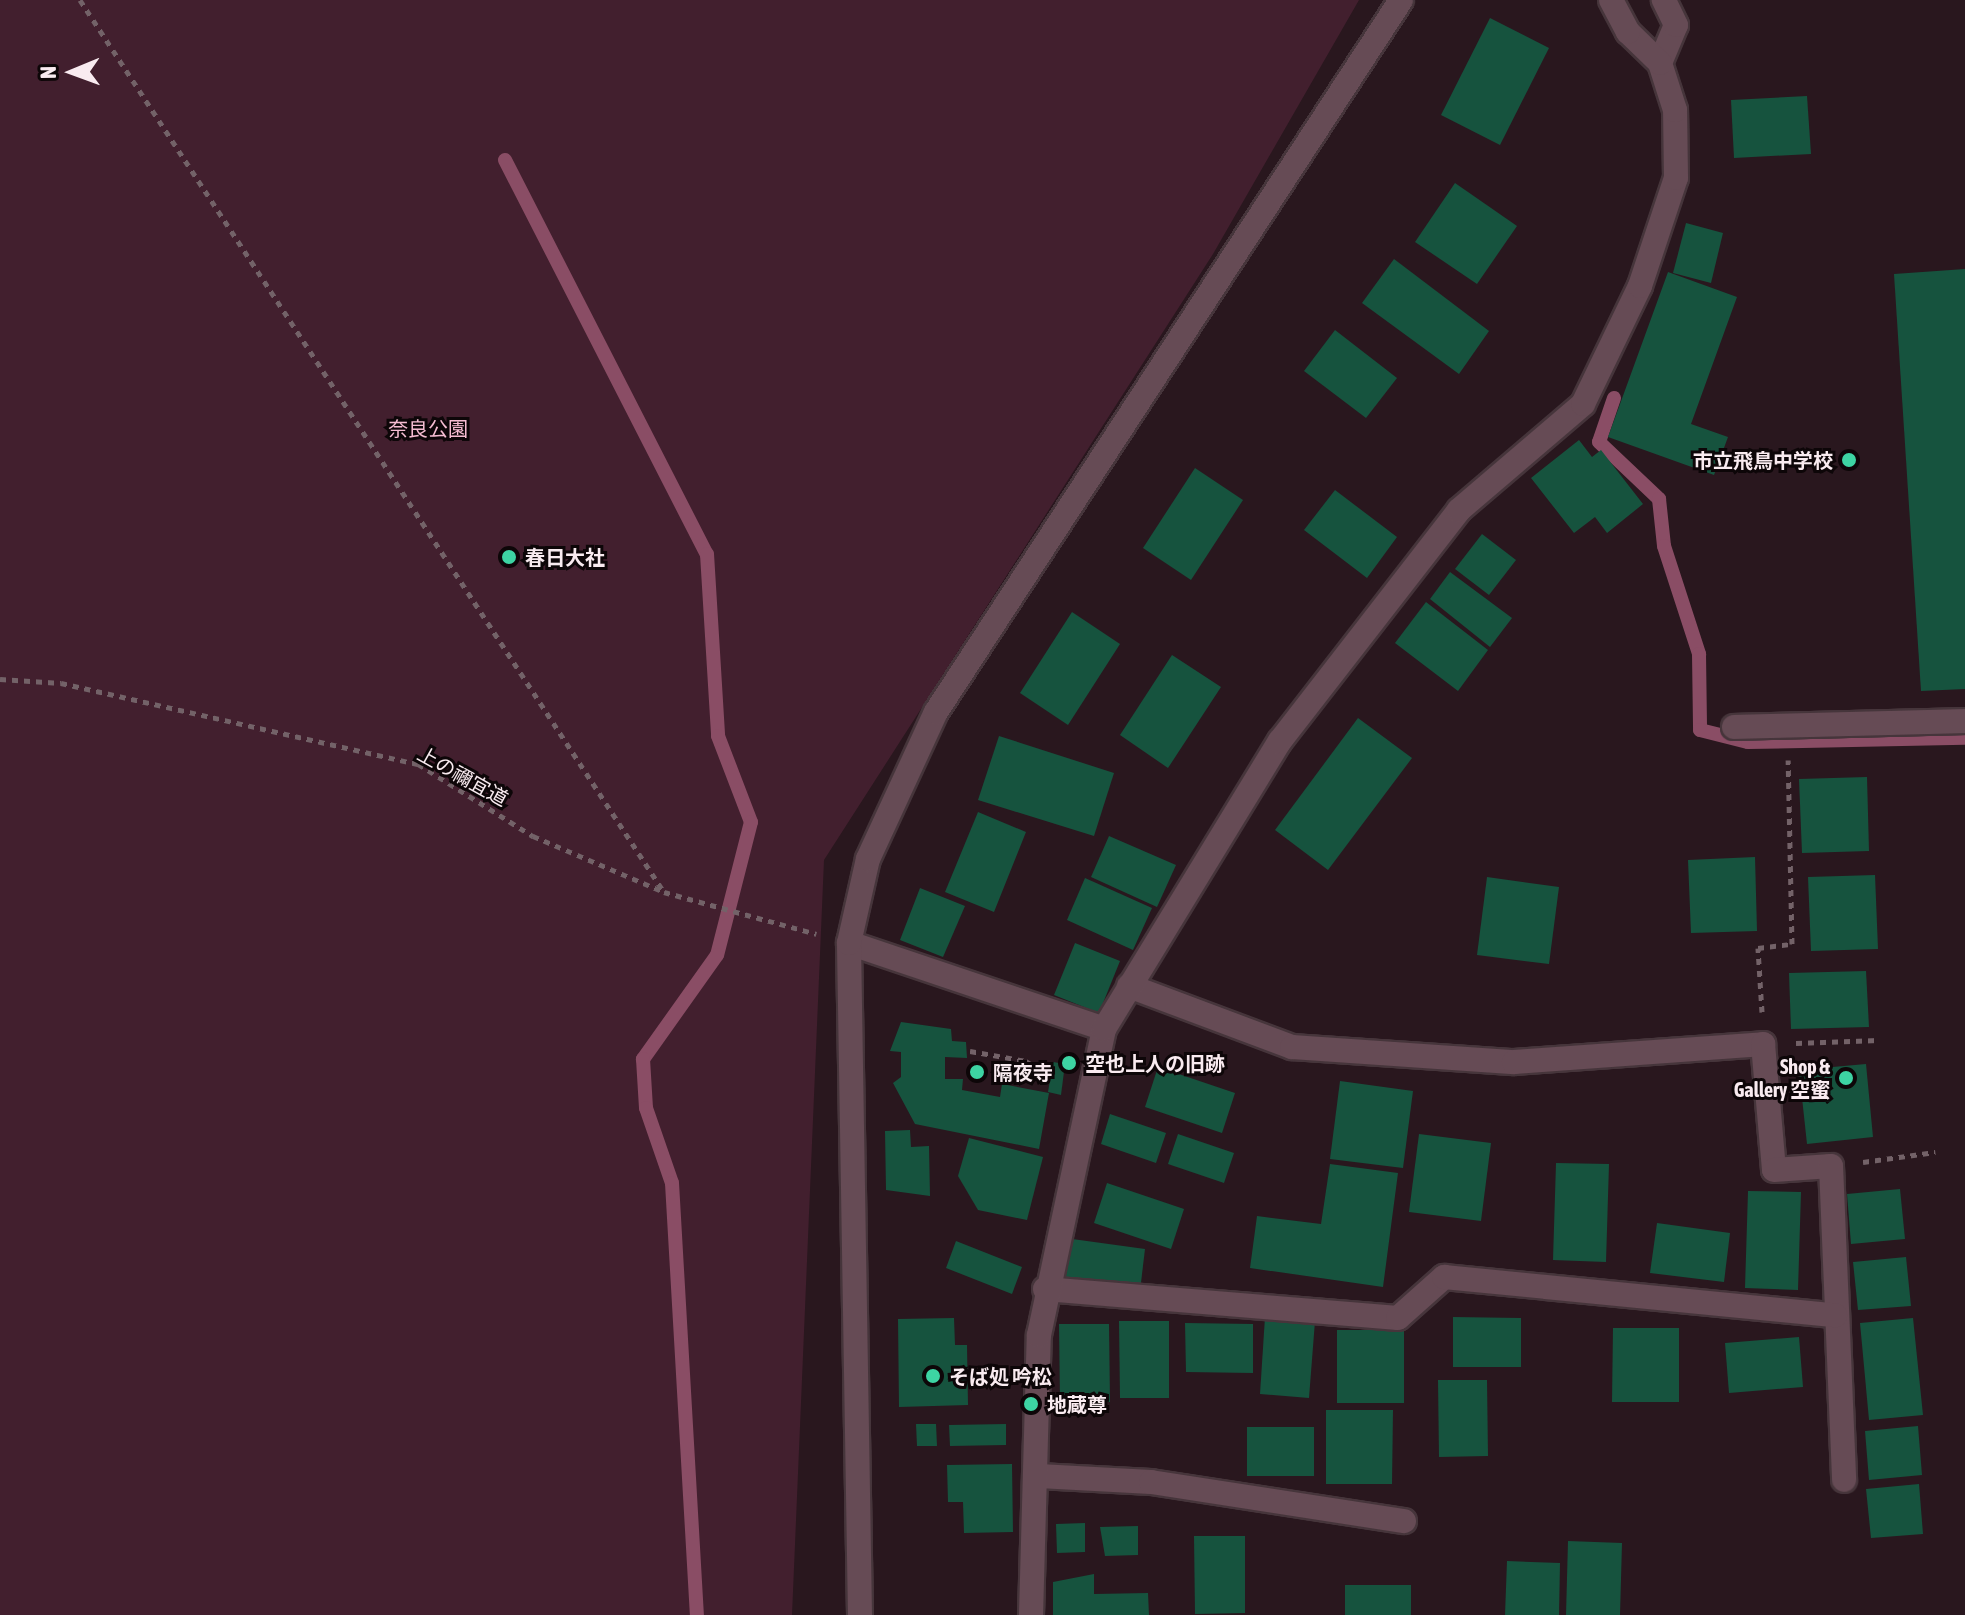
<!DOCTYPE html>
<meta charset="utf-8">
<style>
body{margin:0}
#map{position:relative;width:1965px;height:1615px;overflow:hidden;background:#29171e;font-family:"Asap Condensed","Noto Sans JP",sans-serif}
div>[style]{position:absolute}
[style*='--x']{left:calc(var(--x)*1px);top:calc(var(--y)*1px);width:calc(var(--w)*1px);rotate:calc(var(--a)*1deg)}
.green>*{inset:0;background:#421f2e}
.stream>*{height:14px;margin:-7px;padding:0 7px;transform-origin:7px;border-radius:7px;background:#8a4d65}
.building>*{inset:0;background:#16533e}
.path>*{height:5px;margin-top:-2.5px;transform-origin:0;background:repeating-linear-gradient(90deg,#736268 0 6px,transparent 0 12px)}
.roads{filter:drop-shadow(2px 0 #46353b) drop-shadow(-2px 0 #46353b) drop-shadow(0 2px #46353b) drop-shadow(0 -2px #46353b)}
.service>*{height:24px;margin:-12px;padding:0 12px;transform-origin:12px;border-radius:12px;background:#664b55}
.minor>*{height:24px;margin:-12px;padding:0 12px;transform-origin:12px;border-radius:12px;background:#664b55}
.tertiary>*{height:24px;margin:-12px;padding:0 12px;transform-origin:12px;border-radius:12px;background:#664b55}
.dots>*{width:22px;height:22px;translate:-50% -50%;box-sizing:border-box;border:4px solid #0d0608;border-radius:50%}
span{translate:-50% -50%;white-space:nowrap;text-align:center;line-height:1.15;-webkit-text-stroke:6px #0d0608;paint-order:stroke}
.park-label{font-size:20px;color:#f5bcd1}
.poi-label{font-size:20px;color:#f9ebf0;font-weight:700}
.right{translate:-100% -50%;text-align:right}
.left{translate:0 -50%;text-align:left}
.street-label{font-size:20px;color:#f9ebf0}
.north{position:absolute;left:32px;top:32px;width:80px;height:80px;-webkit-text-stroke:6px #0d0608;paint-order:stroke;rotate:269deg;font-size:22px;font-weight:700;line-height:32px;text-align:center;color:#f9ebf0}
.north::after{content:'';display:block;margin:auto;width:28px;height:36px;background:#f9ebf0;clip-path:polygon(50% 0,100% 100%,50% 72%,0 100%)}
</style>
<div id="map">
<div class="green">
<i style="clip-path:polygon(0 0,1359px 0,1213px 254px,824px 860px,792px 1615px,0 1615px)"></i>
</div>
<div class="stream">
<i style="--x:505;--y:160;--w:443;--a:62.9"></i>
<i style="--x:707;--y:554;--w:182;--a:86.5"></i>
<i style="--x:718;--y:736;--w:92;--a:69"></i>
<i style="--x:751;--y:822;--w:137;--a:104.3"></i>
<i style="--x:717;--y:955;--w:128;--a:125.4"></i>
<i style="--x:643;--y:1059;--w:49;--a:86.5"></i>
<i style="--x:646;--y:1108;--w:79;--a:70.9"></i>
<i style="--x:672;--y:1183;--w:433;--a:86.7"></i>
<i style="--x:1614;--y:398;--w:46;--a:108.8"></i>
<i style="--x:1599;--y:442;--w:83;--a:43.5"></i>
<i style="--x:1659;--y:499;--w:47;--a:83.9"></i>
<i style="--x:1664;--y:546;--w:114;--a:72"></i>
<i style="--x:1699;--y:654;--w:76;--a:89.2"></i>
<i style="--x:1700;--y:730;--w:49;--a:14"></i>
<i style="--x:1748;--y:742;--w:217;--a:-1.1"></i>
</div>
<div class="building">
<i style="clip-path:polygon(1490px 18px,1549px 48px,1500px 145px,1441px 115px)"></i>
<i style="clip-path:polygon(1807px 96px,1811px 154px,1734px 158px,1731px 100px)"></i>
<i style="clip-path:polygon(1455px 183px,1517px 226px,1477px 284px,1415px 242px)"></i>
<i style="clip-path:polygon(1686px 223px,1723px 233px,1711px 283px,1673px 273px)"></i>
<i style="clip-path:polygon(1394px 259px,1489px 331px,1459px 374px,1362px 303px)"></i>
<i style="clip-path:polygon(1965px 269px,1965px 689px,1921px 691px,1894px 274px)"></i>
<i style="clip-path:polygon(1668px 272px,1737px 297px,1691px 424px,1728px 437px,1714px 475px,1608px 437px)"></i>
<i style="clip-path:polygon(1335px 330px,1397px 378px,1366px 418px,1304px 371px)"></i>
<i style="clip-path:polygon(1579px 440px,1592px 457px,1601px 450px,1643px 504px,1607px 533px,1595px 517px,1574px 533px,1531px 478px)"></i>
<i style="clip-path:polygon(1195px 468px,1243px 500px,1191px 580px,1143px 548px)"></i>
<i style="clip-path:polygon(1335px 490px,1397px 537px,1367px 578px,1304px 530px)"></i>
<i style="clip-path:polygon(1482px 534px,1516px 560px,1489px 595px,1455px 569px)"></i>
<i style="clip-path:polygon(1450px 572px,1512px 618px,1490px 647px,1430px 599px)"></i>
<i style="clip-path:polygon(1426px 602px,1488px 650px,1458px 691px,1395px 643px)"></i>
<i style="clip-path:polygon(1072px 612px,1120px 644px,1068px 725px,1020px 693px)"></i>
<i style="clip-path:polygon(1172px 655px,1221px 687px,1168px 768px,1120px 735px)"></i>
<i style="clip-path:polygon(1358px 718px,1412px 758px,1328px 870px,1275px 830px)"></i>
<i style="clip-path:polygon(999px 736px,1114px 773px,1094px 836px,978px 800px)"></i>
<i style="clip-path:polygon(1867px 777px,1869px 851px,1802px 853px,1799px 779px)"></i>
<i style="clip-path:polygon(978px 812px,1026px 832px,994px 912px,945px 892px)"></i>
<i style="clip-path:polygon(1109px 836px,1176px 865px,1157px 907px,1091px 877px)"></i>
<i style="clip-path:polygon(1755px 857px,1757px 931px,1691px 933px,1688px 860px)"></i>
<i style="clip-path:polygon(1875px 875px,1878px 949px,1811px 951px,1808px 877px)"></i>
<i style="clip-path:polygon(1487px 877px,1559px 887px,1549px 964px,1477px 955px)"></i>
<i style="clip-path:polygon(1085px 878px,1152px 908px,1133px 950px,1067px 920px)"></i>
<i style="clip-path:polygon(920px 888px,965px 906px,943px 957px,900px 940px)"></i>
<i style="clip-path:polygon(1075px 943px,1120px 961px,1099px 1013px,1054px 995px)"></i>
<i style="clip-path:polygon(1866px 971px,1869px 1027px,1791px 1029px,1789px 973px)"></i>
<i style="clip-path:polygon(901px 1022px,951px 1029px,952px 1041px,966px 1042px,967px 1058px,945px 1057px,945px 1079px,963px 1079px,962px 1090px,1000px 1097px,1002px 1084px,1049px 1093px,1039px 1149px,915px 1124px,893px 1083px,901px 1077px,901px 1052px,890px 1051px)"></i>
<i style="clip-path:polygon(1053px 1062px,1065px 1064px,1061px 1095px,1048px 1092px)"></i>
<i style="clip-path:polygon(1866px 1064px,1873px 1137px,1807px 1144px,1799px 1070px)"></i>
<i style="clip-path:polygon(1158px 1067px,1235px 1093px,1222px 1133px,1145px 1107px)"></i>
<i style="clip-path:polygon(1340px 1081px,1413px 1091px,1403px 1168px,1330px 1159px)"></i>
<i style="clip-path:polygon(1110px 1114px,1166px 1133px,1156px 1163px,1101px 1144px)"></i>
<i style="clip-path:polygon(910px 1130px,911px 1147px,929px 1146px,930px 1196px,886px 1190px,885px 1131px)"></i>
<i style="clip-path:polygon(1178px 1134px,1234px 1153px,1224px 1183px,1168px 1164px)"></i>
<i style="clip-path:polygon(1419px 1134px,1491px 1143px,1481px 1221px,1409px 1212px)"></i>
<i style="clip-path:polygon(969px 1138px,1043px 1157px,1027px 1220px,978px 1210px,958px 1176px)"></i>
<i style="clip-path:polygon(1556px 1163px,1609px 1164px,1606px 1262px,1553px 1260px)"></i>
<i style="clip-path:polygon(1330px 1164px,1398px 1173px,1383px 1287px,1250px 1268px,1257px 1216px,1321px 1224px)"></i>
<i style="clip-path:polygon(1107px 1183px,1184px 1209px,1171px 1249px,1094px 1223px)"></i>
<i style="clip-path:polygon(1900px 1189px,1905px 1239px,1851px 1244px,1847px 1194px)"></i>
<i style="clip-path:polygon(1748px 1191px,1801px 1192px,1798px 1290px,1745px 1288px)"></i>
<i style="clip-path:polygon(1657px 1223px,1730px 1233px,1724px 1282px,1650px 1273px)"></i>
<i style="clip-path:polygon(1065px 1238px,1145px 1249px,1140px 1291px,1059px 1280px)"></i>
<i style="clip-path:polygon(956px 1241px,1022px 1267px,1012px 1294px,946px 1268px)"></i>
<i style="clip-path:polygon(1906px 1257px,1911px 1306px,1858px 1310px,1853px 1262px)"></i>
<i style="clip-path:polygon(1265px 1317px,1315px 1321px,1309px 1398px,1260px 1394px)"></i>
<i style="clip-path:polygon(1453px 1317px,1521px 1318px,1521px 1367px,1453px 1367px)"></i>
<i style="clip-path:polygon(954px 1318px,955px 1345px,967px 1345px,968px 1405px,899px 1407px,898px 1319px)"></i>
<i style="clip-path:polygon(1913px 1318px,1923px 1415px,1869px 1420px,1860px 1323px)"></i>
<i style="clip-path:polygon(1119px 1321px,1169px 1321px,1169px 1398px,1120px 1398px)"></i>
<i style="clip-path:polygon(1185px 1323px,1253px 1324px,1253px 1373px,1186px 1372px)"></i>
<i style="clip-path:polygon(1059px 1324px,1109px 1324px,1110px 1402px,1060px 1402px)"></i>
<i style="clip-path:polygon(1613px 1328px,1679px 1328px,1679px 1402px,1612px 1402px)"></i>
<i style="clip-path:polygon(1337px 1330px,1404px 1330px,1404px 1403px,1337px 1403px)"></i>
<i style="clip-path:polygon(1799px 1337px,1803px 1387px,1729px 1393px,1725px 1343px)"></i>
<i style="clip-path:polygon(1438px 1380px,1487px 1380px,1488px 1456px,1439px 1457px)"></i>
<i style="clip-path:polygon(1326px 1410px,1393px 1410px,1392px 1484px,1326px 1484px)"></i>
<i style="clip-path:polygon(916px 1424px,936px 1424px,937px 1446px,917px 1446px)"></i>
<i style="clip-path:polygon(1006px 1424px,1006px 1445px,950px 1446px,949px 1425px)"></i>
<i style="clip-path:polygon(1918px 1426px,1922px 1475px,1869px 1480px,1865px 1431px)"></i>
<i style="clip-path:polygon(1247px 1427px,1314px 1427px,1314px 1476px,1247px 1476px)"></i>
<i style="clip-path:polygon(1012px 1464px,1013px 1532px,964px 1533px,963px 1502px,948px 1502px,947px 1465px)"></i>
<i style="clip-path:polygon(1919px 1484px,1923px 1534px,1871px 1538px,1866px 1489px)"></i>
<i style="clip-path:polygon(1085px 1523px,1085px 1552px,1057px 1553px,1056px 1524px)"></i>
<i style="clip-path:polygon(1138px 1526px,1138px 1555px,1105px 1556px,1100px 1527px)"></i>
<i style="clip-path:polygon(1194px 1536px,1245px 1536px,1245px 1613px,1195px 1614px)"></i>
<i style="clip-path:polygon(1568px 1541px,1622px 1543px,1620px 1615px,1566px 1615px)"></i>
<i style="clip-path:polygon(1507px 1561px,1560px 1563px,1559px 1615px,1505px 1615px)"></i>
<i style="clip-path:polygon(1094px 1574px,1094px 1594px,1148px 1593px,1149px 1615px,1053px 1615px,1053px 1582px)"></i>
<i style="clip-path:polygon(1345px 1585px,1411px 1585px,1411px 1615px,1345px 1615px)"></i>
</div>
<div class="path">
<i style="--x:80;--y:0;--w:1066;--a:56.79"></i>
<i style="--x:0;--y:679;--w:61;--a:3.8"></i>
<i style="--x:61;--y:683;--w:366;--a:12.8"></i>
<i style="--x:418;--y:764;--w:136;--a:32.1"></i>
<i style="--x:533;--y:836;--w:142;--a:23.1"></i>
<i style="--x:664;--y:892;--w:158;--a:15.4"></i>
<i style="--x:1762;--y:1012;--w:64;--a:-93.6"></i>
<i style="--x:1758;--y:948;--w:34;--a:-7"></i>
<i style="--x:1792;--y:944;--w:184;--a:-91.2"></i>
<i style="--x:1796;--y:1043;--w:83;--a:-2.1"></i>
<i style="--x:970;--y:1051;--w:57;--a:10.1"></i>
<i style="--x:1026;--y:1061;--w:30;--a:33"></i>
<i style="--x:1863;--y:1162;--w:73;--a:-7.9"></i>
</div>
<div class="roads">
<div class="service">
<i style="--x:1129;--y:986;--w:174;--a:20.5"></i>
<i style="--x:1292;--y:1047;--w:223;--a:3.9"></i>
<i style="--x:1514;--y:1062;--w:250;--a:-4.1"></i>
<i style="--x:1763;--y:1044;--w:126;--a:85"></i>
<i style="--x:1774;--y:1170;--w:57;--a:-4"></i>
<i style="--x:1831;--y:1166;--w:314;--a:87.6"></i>
<i style="--x:1045;--y:1289;--w:354;--a:4.7"></i>
<i style="--x:1398;--y:1318;--w:62;--a:-41.7"></i>
<i style="--x:1444;--y:1277;--w:393;--a:5.6"></i>
<i style="--x:1039;--y:1476;--w:112;--a:3.1"></i>
<i style="--x:1151;--y:1482;--w:256;--a:8.8"></i>
</div>
<div class="minor">
<i style="--x:1660;--y:63;--w:41;--a:-67.2"></i>
<i style="--x:1676;--y:25;--w:28;--a:-116"></i>
<i style="--x:1734;--y:727;--w:231;--a:-1.5"></i>
<i style="--x:849;--y:943;--w:269;--a:18.6"></i>
<i style="--x:1031;--y:1615;--w:280;--a:-88.4"></i>
<i style="--x:1039;--y:1335;--w:313;--a:-78"></i>
<i style="--x:1104;--y:1029;--w:338;--a:-58.6"></i>
<i style="--x:1280;--y:741;--w:292;--a:-52.2"></i>
<i style="--x:1459;--y:510;--w:163;--a:-40.5"></i>
<i style="--x:1583;--y:404;--w:131;--a:-64.2"></i>
<i style="--x:1640;--y:286;--w:114;--a:-71.6"></i>
<i style="--x:1676;--y:178;--w:68;--a:-90.8"></i>
<i style="--x:1675;--y:110;--w:49;--a:-107.7"></i>
<i style="--x:1660;--y:63;--w:45;--a:-135.9"></i>
<i style="--x:1628;--y:32;--w:36;--a:-118"></i>
</div>
<div class="tertiary">
<i style="--x:860;--y:1615;--w:672;--a:-90.94"></i>
<i style="--x:849;--y:943;--w:86;--a:-77.3"></i>
<i style="--x:868;--y:859;--w:162;--a:-65.2"></i>
<i style="--x:936;--y:712;--w:850;--a:-56.85"></i>
</div>
</div>
<div class="dots">
<i style="left:1849px;top:460px;background:#3dd4a3"></i>
<i style="left:509px;top:557px;background:#3dd4a3"></i>
<i style="left:1069px;top:1063px;background:#3dd4a3"></i>
<i style="left:977px;top:1072px;background:#3dd4a3"></i>
<i style="left:1846px;top:1078px;background:#3dd4a3"></i>
<i style="left:933px;top:1376px;background:#3dd4a3"></i>
<i style="left:1031px;top:1404px;background:#3dd4a3"></i>
</div>
<div class="park-label">
<span style="left:428px;top:428px">奈良公園</span>
</div>
<div class="poi-label">
<span class="right" style="left:1833px;top:460px">市立飛鳥中学校</span>
<span class="left" style="left:525px;top:557px">春日大社</span>
<span class="left" style="left:1085px;top:1063px">空也上人の旧跡</span>
<span class="right" style="left:1830px;top:1078px">Shop &amp;<br>Gallery 空蜜</span>
<span class="left" style="left:993px;top:1072px">隔夜寺</span>
<span class="left" style="left:949px;top:1376px">そば処 吟松</span>
<span class="left" style="left:1047px;top:1404px">地蔵尊</span>
</div>
<div class="street-label">
<span style="left:463px;top:776px;rotate:29deg">上の禰宜道</span>
</div>
<div class="north">N</div>
</div>
